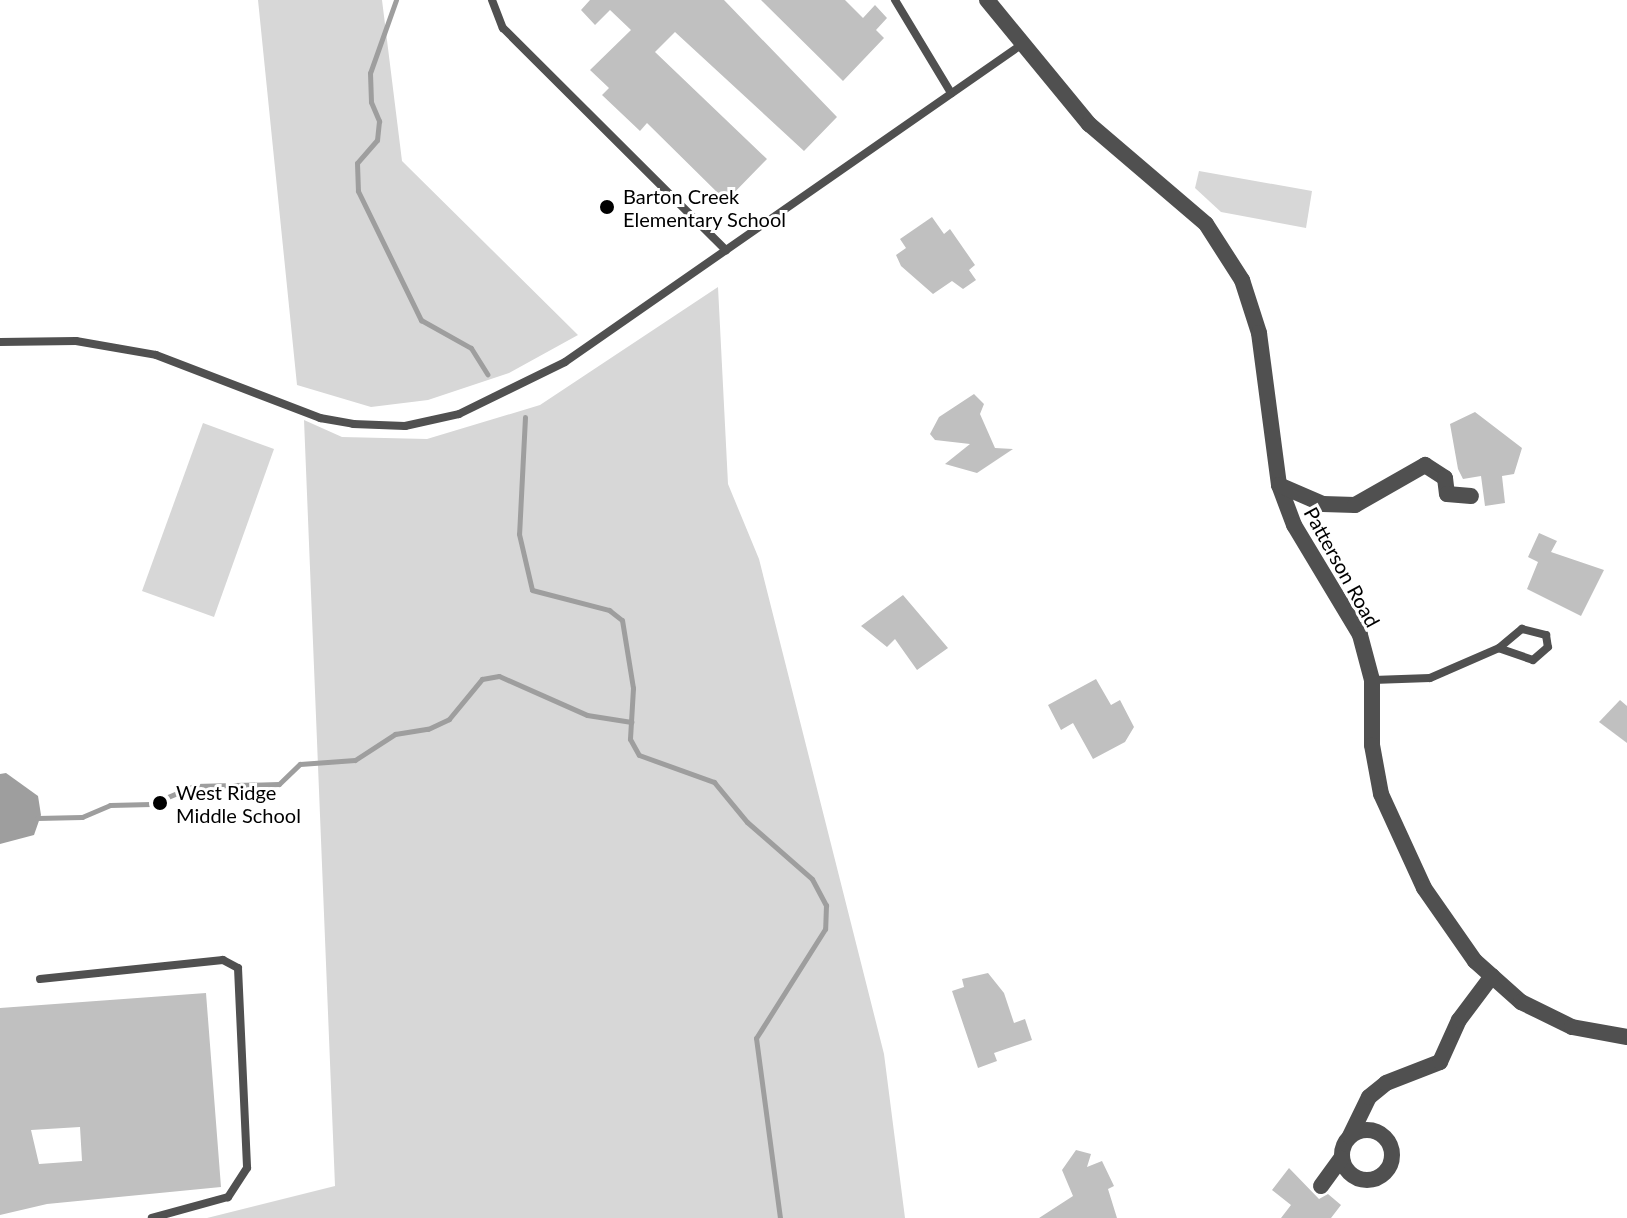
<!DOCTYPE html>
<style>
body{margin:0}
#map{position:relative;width:1627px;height:1218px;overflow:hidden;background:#fff;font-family:Lato,sans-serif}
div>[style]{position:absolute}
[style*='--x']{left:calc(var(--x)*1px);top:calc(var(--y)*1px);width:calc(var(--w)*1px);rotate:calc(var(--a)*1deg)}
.green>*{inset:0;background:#d7d7d7}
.water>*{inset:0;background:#9e9e9e}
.stream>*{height:5px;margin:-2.5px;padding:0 2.5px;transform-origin:2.5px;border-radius:2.5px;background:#9e9e9e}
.building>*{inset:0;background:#c0c0c0}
.service>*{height:8px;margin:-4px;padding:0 4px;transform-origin:4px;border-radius:4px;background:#505050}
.minor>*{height:16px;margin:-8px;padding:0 8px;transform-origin:8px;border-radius:8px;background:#505050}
.minor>.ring{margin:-8px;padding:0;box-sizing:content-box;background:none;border:16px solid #505050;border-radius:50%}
.dots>*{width:22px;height:22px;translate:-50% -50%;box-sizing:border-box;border:4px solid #fff;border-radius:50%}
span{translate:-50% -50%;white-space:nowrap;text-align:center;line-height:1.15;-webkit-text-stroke:6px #fff;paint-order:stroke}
.poi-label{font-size:20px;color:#000}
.left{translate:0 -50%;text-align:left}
.street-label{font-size:20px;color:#000}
</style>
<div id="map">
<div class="green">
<i style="clip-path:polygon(258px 0,382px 0,402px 161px,578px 335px,509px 373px,428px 400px,371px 407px,297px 385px)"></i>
<i style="clip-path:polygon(1199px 171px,1312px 191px,1306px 228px,1221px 212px,1195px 188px)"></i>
<i style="clip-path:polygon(718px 287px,728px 484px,759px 559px,884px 1054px,905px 1218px,207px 1218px,335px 1186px,304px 420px,342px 437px,427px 439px,540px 405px)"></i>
<i style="clip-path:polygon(203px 423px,274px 449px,214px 617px,142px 591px)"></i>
</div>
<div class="water">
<i style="clip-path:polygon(6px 773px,38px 796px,41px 815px,34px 835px,0 844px,0 774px)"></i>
</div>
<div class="stream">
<i style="--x:396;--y:0;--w:77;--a:109.6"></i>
<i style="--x:370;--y:73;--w:29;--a:88"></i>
<i style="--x:371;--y:102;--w:21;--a:67"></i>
<i style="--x:379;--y:121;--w:19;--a:96"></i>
<i style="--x:377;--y:140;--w:30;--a:131"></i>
<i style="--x:357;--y:163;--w:28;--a:88"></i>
<i style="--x:358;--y:191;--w:144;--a:64"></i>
<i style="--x:421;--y:320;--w:57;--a:29.2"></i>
<i style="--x:471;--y:348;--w:31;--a:58"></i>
<i style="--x:525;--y:417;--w:117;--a:92.9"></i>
<i style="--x:519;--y:534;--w:57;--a:76.9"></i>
<i style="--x:532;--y:590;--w:80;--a:14.6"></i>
<i style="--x:609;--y:610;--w:16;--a:38"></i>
<i style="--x:622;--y:620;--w:69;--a:80.8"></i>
<i style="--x:633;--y:688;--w:51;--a:93.4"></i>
<i style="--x:630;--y:739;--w:18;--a:61"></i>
<i style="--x:639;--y:755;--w:80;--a:19.8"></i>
<i style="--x:714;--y:782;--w:52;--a:50.5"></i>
<i style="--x:747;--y:822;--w:86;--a:41.2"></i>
<i style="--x:812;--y:879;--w:30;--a:62"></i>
<i style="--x:826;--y:905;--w:24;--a:92"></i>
<i style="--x:825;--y:929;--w:129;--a:122.3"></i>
<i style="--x:756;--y:1038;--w:182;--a:82.4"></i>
<i style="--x:37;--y:818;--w:45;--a:-1.3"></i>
<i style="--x:82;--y:817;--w:30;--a:-23"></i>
<i style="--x:110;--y:805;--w:41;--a:-1.4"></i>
<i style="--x:151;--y:804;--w:47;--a:-22.7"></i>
<i style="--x:194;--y:786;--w:85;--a:-1.3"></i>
<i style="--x:279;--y:784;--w:29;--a:-44"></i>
<i style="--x:300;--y:764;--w:55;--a:-4.2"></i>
<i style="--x:355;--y:760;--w:48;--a:-33"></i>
<i style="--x:395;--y:734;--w:33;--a:-9"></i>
<i style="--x:428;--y:729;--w:23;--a:-25"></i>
<i style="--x:449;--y:719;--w:52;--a:-50.5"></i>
<i style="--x:482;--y:679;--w:17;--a:-10"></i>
<i style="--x:499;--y:676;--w:96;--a:23.9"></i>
<i style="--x:587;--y:715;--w:45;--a:9"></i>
</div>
<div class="building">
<i style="clip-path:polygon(590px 0,724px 0,837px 117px,804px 151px,675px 32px,655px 52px,767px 159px,726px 201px,647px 123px,640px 131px,602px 95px,609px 88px,590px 70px,631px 30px,610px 10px,595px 25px,581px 10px)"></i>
<i style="clip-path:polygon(761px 0,845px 0,863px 18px,875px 5px,887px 18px,876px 30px,884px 38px,843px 81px)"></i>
<i style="clip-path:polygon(932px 217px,944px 234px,950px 229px,975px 265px,969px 270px,976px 280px,963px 289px,952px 281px,933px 294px,901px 266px,896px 255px,906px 248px,900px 239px)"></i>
<i style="clip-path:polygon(974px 394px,984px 404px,980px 414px,995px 448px,1013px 449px,977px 473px,945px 464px,970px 444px,935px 440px,930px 434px,939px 417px)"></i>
<i style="clip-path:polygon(1475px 412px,1522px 448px,1514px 474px,1502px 476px,1505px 503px,1485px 506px,1481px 476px,1463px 479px,1458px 469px,1450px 424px)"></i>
<i style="clip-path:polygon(1539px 533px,1557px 541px,1551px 552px,1604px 570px,1581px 616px,1527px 589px,1538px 562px,1528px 557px)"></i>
<i style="clip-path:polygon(903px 595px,948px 648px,917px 670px,895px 639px,887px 647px,861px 626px)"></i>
<i style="clip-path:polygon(1096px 679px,1111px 705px,1120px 700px,1134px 727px,1125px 742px,1093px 759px,1073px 723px,1061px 730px,1048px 705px)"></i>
<i style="clip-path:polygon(1620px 700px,1627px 706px,1627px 743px,1599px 722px)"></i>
<i style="clip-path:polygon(988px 973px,1004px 993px,1014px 1023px,1025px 1019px,1032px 1040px,994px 1053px,997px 1061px,978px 1068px,952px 991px,964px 987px,962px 979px)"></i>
<i style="clip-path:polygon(evenodd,206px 993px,221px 1187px,47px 1204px,0 1215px,0 1008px,206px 993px,80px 1127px,82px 1161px,39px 1164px,31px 1130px,80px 1127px)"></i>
<i style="clip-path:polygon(1076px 1150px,1091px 1154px,1087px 1167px,1102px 1161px,1114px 1186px,1108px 1189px,1117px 1218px,1039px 1218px,1073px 1196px,1062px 1170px)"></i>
<i style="clip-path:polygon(1289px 1168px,1319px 1199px,1328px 1194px,1341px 1205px,1331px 1218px,1281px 1218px,1291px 1205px,1272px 1190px)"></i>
</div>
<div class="service">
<i style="--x:492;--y:0;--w:30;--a:69"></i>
<i style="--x:503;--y:28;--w:315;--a:44.9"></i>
<i style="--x:895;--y:0;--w:109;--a:58.9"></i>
<i style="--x:0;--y:342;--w:76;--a:-0.8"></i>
<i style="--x:76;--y:341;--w:81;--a:9.9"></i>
<i style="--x:156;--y:355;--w:176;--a:21"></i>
<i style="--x:320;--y:418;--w:34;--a:10"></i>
<i style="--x:353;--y:424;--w:52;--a:2.2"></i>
<i style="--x:405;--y:426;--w:55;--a:-12.5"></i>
<i style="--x:459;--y:414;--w:118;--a:-26.1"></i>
<i style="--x:565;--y:362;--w:555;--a:-34.81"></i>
<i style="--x:1373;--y:680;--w:57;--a:-2"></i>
<i style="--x:1430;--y:678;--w:75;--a:-23.5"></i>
<i style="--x:1499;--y:648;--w:30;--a:-40"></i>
<i style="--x:1522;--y:629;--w:25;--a:14"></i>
<i style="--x:1546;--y:635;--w:12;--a:81"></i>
<i style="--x:1548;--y:647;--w:20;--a:139"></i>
<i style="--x:1533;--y:660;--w:36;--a:-161"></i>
<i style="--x:40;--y:979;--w:184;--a:-5.9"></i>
<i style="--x:223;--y:960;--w:17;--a:28"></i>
<i style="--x:238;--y:968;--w:200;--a:87.4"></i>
<i style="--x:247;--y:1168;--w:35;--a:123"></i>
<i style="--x:228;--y:1197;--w:79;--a:164.6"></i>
</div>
<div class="minor">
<i style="--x:987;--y:0;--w:161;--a:50.6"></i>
<i style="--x:1089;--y:124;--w:154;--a:40.5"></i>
<i style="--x:1206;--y:224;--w:67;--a:57.3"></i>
<i style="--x:1242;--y:280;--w:56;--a:72.2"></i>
<i style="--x:1259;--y:333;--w:153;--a:82.5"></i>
<i style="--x:1279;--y:485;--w:43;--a:69.4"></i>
<i style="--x:1294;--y:525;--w:128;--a:59"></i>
<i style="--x:1360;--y:635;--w:47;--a:75.1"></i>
<i style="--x:1372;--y:680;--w:65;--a:90"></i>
<i style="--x:1372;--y:745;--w:50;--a:79.6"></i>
<i style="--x:1381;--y:794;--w:103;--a:65.4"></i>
<i style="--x:1424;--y:888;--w:89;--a:55.1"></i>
<i style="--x:1475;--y:961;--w:62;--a:41.7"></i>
<i style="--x:1521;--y:1002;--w:57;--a:26.1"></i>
<i style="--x:1572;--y:1027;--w:56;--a:10.3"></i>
<i style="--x:1279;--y:485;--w:48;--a:23.4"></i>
<i style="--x:1323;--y:504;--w:32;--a:2"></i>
<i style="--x:1355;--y:505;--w:81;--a:-29.7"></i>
<i style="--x:1425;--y:465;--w:24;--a:33"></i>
<i style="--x:1445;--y:478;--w:16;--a:83"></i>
<i style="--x:1447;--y:494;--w:24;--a:5"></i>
<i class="ring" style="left:1342px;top:1130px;width:34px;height:34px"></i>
<i style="--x:1350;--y:1136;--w:43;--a:-64"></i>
<i style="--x:1369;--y:1097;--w:22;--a:-39"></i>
<i style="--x:1386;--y:1083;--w:58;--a:-21.3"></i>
<i style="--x:1440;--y:1062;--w:46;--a:-65.7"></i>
<i style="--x:1459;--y:1020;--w:55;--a:-53.1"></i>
<i style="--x:1321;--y:1186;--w:34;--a:-54"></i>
</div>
<div class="dots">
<i style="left:607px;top:207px;background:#000"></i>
<i style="left:160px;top:803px;background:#000"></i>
</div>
<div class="poi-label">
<span class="left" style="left:623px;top:208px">Barton Creek<br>Elementary School</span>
<span class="left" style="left:176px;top:804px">West Ridge<br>Middle School</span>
</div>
<div class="street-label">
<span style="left:1342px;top:567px;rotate:61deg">Patterson Road</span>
</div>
</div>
